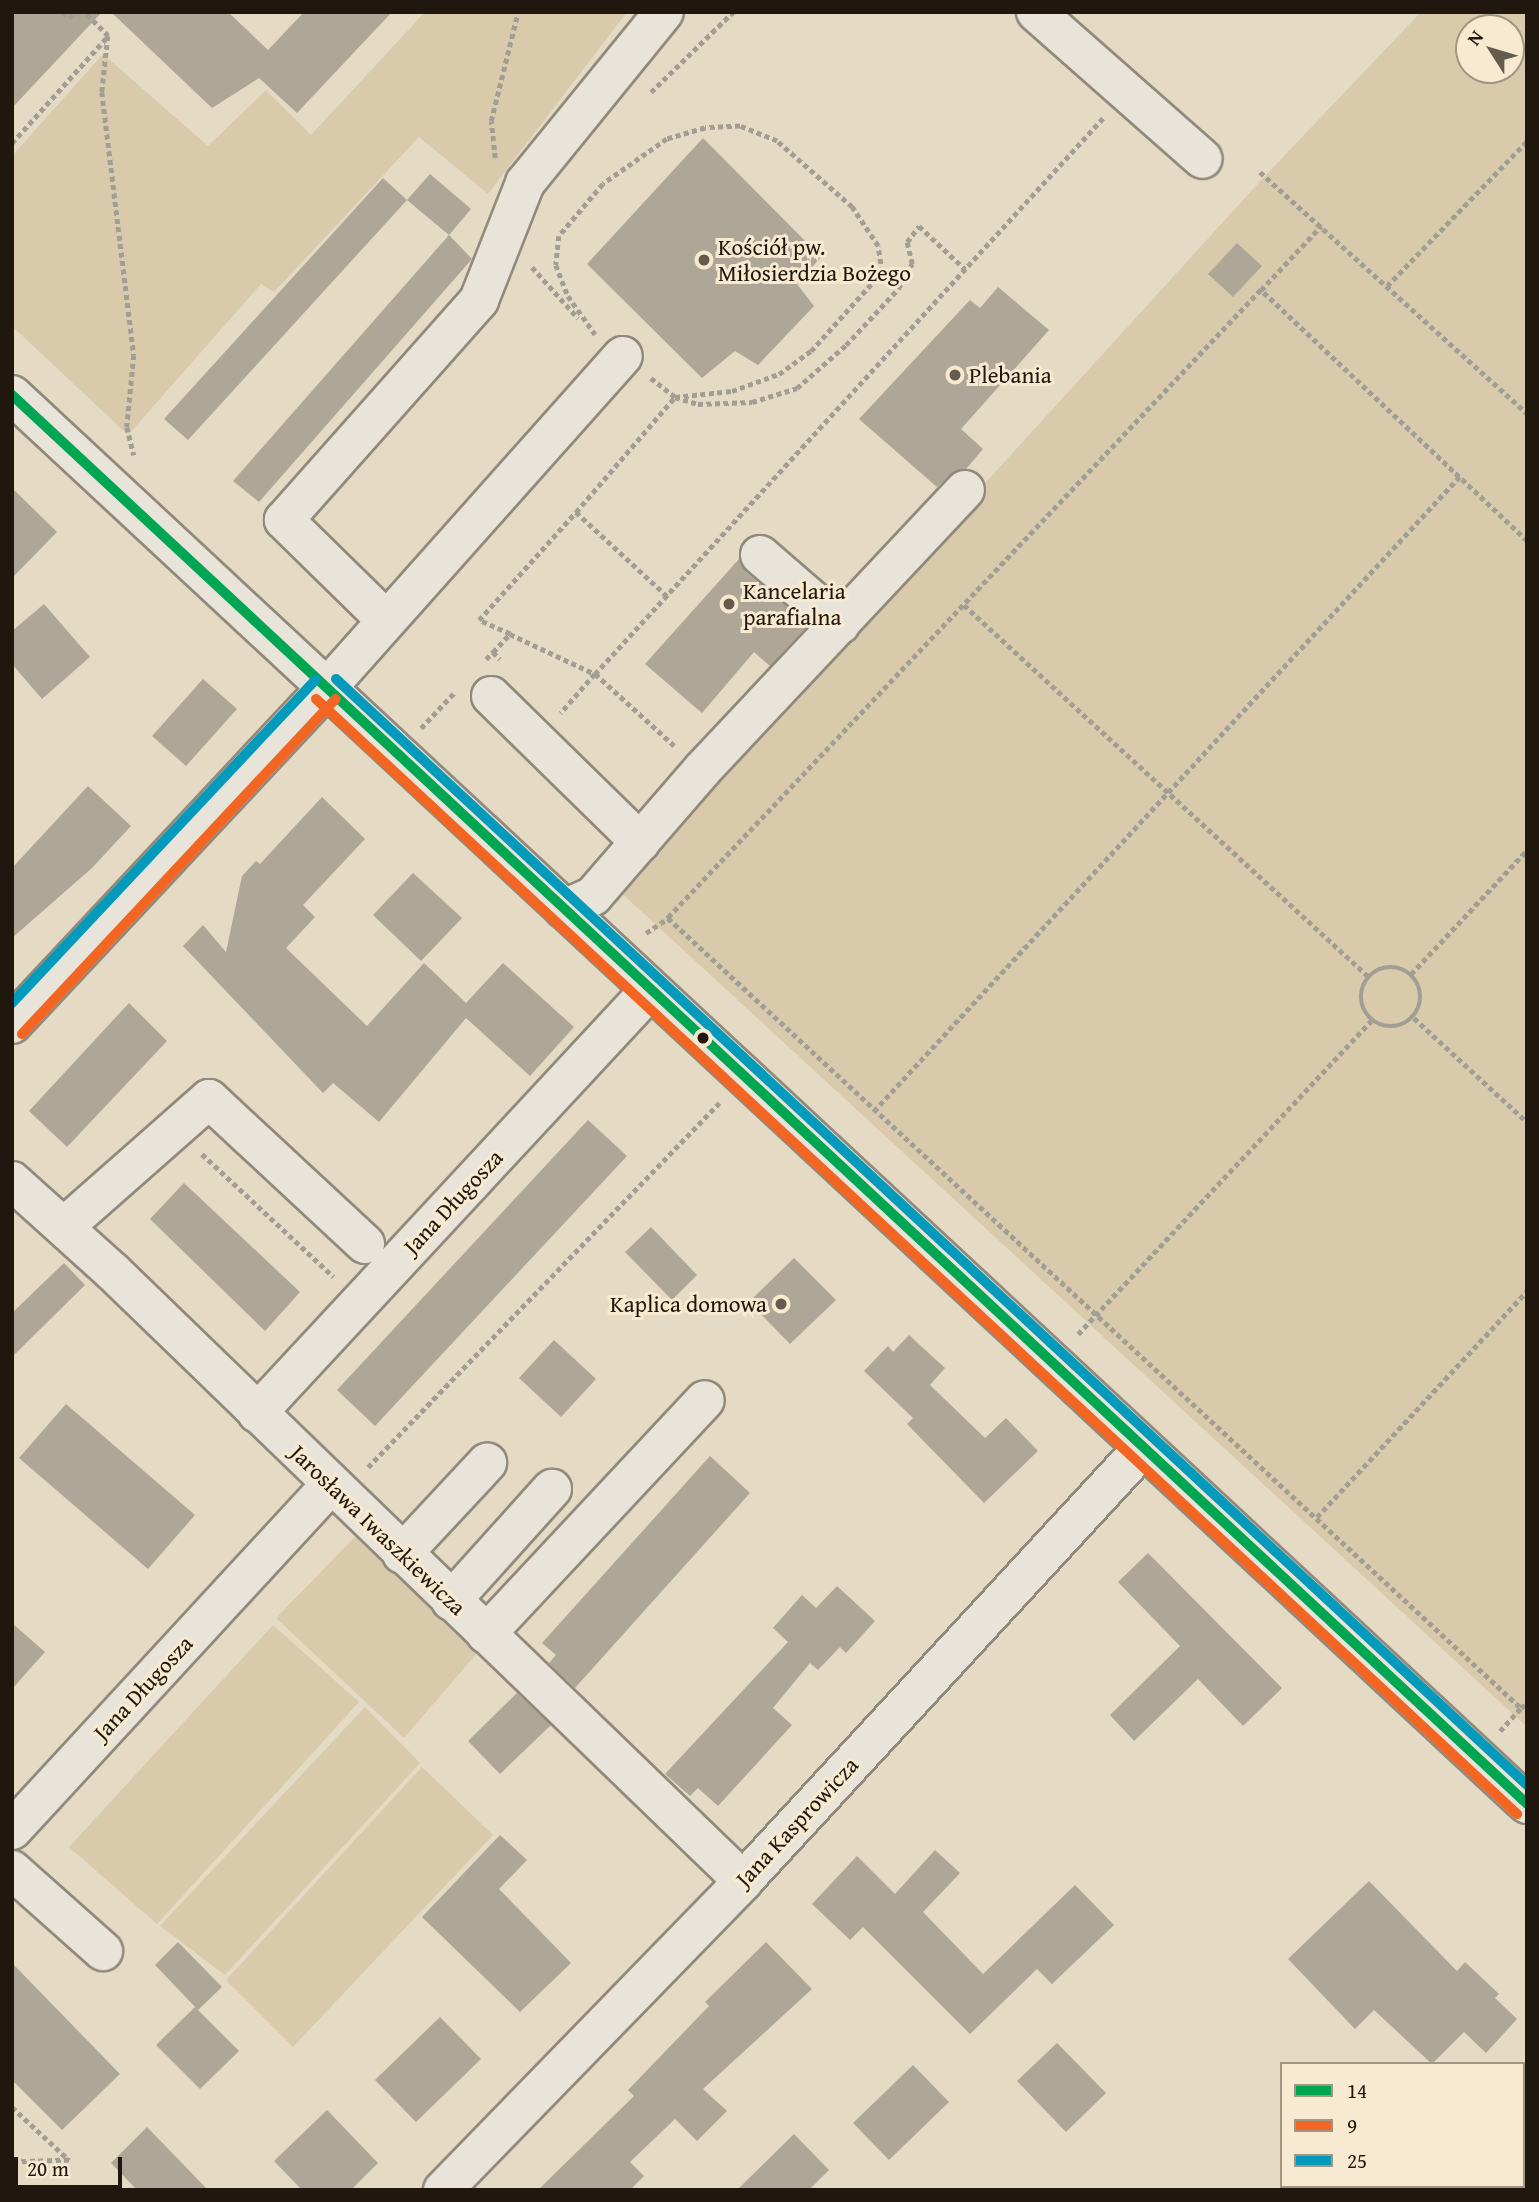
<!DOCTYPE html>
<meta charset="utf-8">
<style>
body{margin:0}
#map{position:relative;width:1539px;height:2202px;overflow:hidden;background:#e5dac4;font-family:"Gentium Book Plus",serif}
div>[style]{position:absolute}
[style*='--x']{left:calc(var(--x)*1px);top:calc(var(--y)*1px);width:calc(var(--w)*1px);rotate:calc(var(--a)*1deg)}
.green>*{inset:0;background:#d9caac}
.building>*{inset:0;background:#aea697}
.path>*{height:4.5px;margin-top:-2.25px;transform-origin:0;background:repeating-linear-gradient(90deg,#a39e94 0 5px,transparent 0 8.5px)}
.path>.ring{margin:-2.25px;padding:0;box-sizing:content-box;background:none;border:4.5px solid #a39e94;border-radius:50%}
.roads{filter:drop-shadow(2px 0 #918a7c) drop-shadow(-2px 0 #918a7c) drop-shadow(0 2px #918a7c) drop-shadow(0 -2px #918a7c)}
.minor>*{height:38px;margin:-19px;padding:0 19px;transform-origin:19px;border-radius:19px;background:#e9e4d9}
.bus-1>*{height:10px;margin:-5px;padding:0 5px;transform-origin:5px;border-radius:5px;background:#00a651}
.bus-2>*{height:10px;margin:-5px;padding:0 5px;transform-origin:5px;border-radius:5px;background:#f26522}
.bus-3>*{height:10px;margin:-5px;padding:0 5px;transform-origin:5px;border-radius:5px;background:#039abb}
.dots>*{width:19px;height:19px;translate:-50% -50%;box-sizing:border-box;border:4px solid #f7ead0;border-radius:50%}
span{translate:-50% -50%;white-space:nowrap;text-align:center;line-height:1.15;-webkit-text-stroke:6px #f7ead0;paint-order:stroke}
.poi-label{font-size:23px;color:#20180e}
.left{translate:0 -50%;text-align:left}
.right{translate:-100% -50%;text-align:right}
.street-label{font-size:23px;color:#20180e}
.frame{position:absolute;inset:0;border:14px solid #20180e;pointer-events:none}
.legend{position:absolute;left:1280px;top:2062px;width:245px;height:126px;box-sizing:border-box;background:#f7ead0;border:2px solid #a19682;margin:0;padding:9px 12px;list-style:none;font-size:21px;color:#20180e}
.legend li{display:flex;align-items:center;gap:14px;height:35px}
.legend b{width:35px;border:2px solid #a19682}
.north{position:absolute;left:1455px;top:14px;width:70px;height:70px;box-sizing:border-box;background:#f7ead0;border:2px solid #a19682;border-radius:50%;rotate:307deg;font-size:19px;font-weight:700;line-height:28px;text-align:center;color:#20180e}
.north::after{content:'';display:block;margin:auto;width:24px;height:32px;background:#655c4e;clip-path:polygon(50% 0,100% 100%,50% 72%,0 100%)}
.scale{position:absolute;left:14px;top:2157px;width:108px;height:32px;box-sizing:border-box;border:4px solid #20180e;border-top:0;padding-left:9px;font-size:21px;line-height:24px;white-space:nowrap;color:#20180e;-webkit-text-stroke:5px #f7ead0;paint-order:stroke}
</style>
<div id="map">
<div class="green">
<i style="clip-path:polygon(425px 12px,627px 12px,488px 194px,419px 137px,274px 292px,261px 284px,128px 435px,12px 326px,12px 156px,103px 54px,208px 146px,266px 90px,311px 135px)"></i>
<i style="clip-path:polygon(evenodd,1421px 12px,1527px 12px,1527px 1727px,616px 888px,1265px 176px,1421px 12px,1469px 28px,1511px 28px,1511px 70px,1469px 70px,1469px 28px)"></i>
<i style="clip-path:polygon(355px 1537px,479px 1651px,404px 1738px,276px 1618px)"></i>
<i style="clip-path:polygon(273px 1625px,359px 1702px,157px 1924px,69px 1847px)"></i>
<i style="clip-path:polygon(365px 1707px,420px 1763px,225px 1975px,160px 1926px)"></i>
<i style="clip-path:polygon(422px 1767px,493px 1835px,293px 2047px,226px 1980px)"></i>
</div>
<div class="building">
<i style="clip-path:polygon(12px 12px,102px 12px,12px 108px)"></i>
<i style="clip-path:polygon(111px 12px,228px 12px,268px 50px,304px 12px,392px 12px,297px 113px,259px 78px,212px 108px)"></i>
<i style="clip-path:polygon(703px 138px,821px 257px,797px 284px,814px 306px,758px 365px,735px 351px,702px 378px,587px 264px)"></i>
<i style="clip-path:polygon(430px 174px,471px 209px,449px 235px,407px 200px)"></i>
<i style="clip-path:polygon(383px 178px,407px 200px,188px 440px,164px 419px)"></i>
<i style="clip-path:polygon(449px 235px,472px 259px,259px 502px,233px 481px)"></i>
<i style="clip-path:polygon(1237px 243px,1262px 266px,1233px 297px,1208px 274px)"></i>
<i style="clip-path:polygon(998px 287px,1049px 330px,961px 429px,983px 449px,966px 469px,950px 475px,937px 487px,859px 419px,970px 300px,980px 308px)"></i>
<i style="clip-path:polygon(12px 488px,57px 532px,12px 578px)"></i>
<i style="clip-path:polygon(739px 559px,746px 572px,808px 625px,770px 666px,754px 652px,702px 713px,645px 664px)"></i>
<i style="clip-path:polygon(44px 604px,90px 657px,42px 699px,12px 664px,12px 631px)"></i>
<i style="clip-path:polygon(203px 679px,237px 709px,186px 766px,152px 736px)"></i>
<i style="clip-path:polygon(88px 786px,131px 826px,92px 868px,12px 938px,12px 868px)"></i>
<i style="clip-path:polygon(322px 797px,365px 839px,303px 905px,315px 917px,286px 948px,367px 1026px,424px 963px,466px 1003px,503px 963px,574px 1027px,530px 1076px,466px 1018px,379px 1122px,333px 1083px,323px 1093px,183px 946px,203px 925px,226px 952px,242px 876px,256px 861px,260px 864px)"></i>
<i style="clip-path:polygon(413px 873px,462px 918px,421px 961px,373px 915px)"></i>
<i style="clip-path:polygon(129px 1003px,167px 1041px,67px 1147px,29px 1111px)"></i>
<i style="clip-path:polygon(588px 1120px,627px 1156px,375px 1426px,337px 1390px)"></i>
<i style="clip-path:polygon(184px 1183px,300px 1292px,265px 1331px,150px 1219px)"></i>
<i style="clip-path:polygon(651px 1227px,697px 1275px,672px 1300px,625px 1252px)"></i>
<i style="clip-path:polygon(794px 1258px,836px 1300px,790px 1344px,749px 1302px)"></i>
<i style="clip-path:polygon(64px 1263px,85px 1285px,12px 1357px,12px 1313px)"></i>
<i style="clip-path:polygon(909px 1335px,945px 1368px,930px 1385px,985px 1438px,1006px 1418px,1038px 1451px,984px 1503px,907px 1424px,913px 1418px,864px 1371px,888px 1346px,893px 1352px)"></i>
<i style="clip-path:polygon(554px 1340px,596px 1379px,561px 1417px,519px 1378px)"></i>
<i style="clip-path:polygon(66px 1404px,195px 1515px,148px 1569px,19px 1458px)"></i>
<i style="clip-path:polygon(710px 1456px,750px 1493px,575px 1688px,549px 1663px,556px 1655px,542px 1643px)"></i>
<i style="clip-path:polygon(1148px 1553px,1282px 1688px,1243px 1726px,1198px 1679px,1134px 1741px,1110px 1715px,1180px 1646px,1118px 1582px)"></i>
<i style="clip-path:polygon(837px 1586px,875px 1621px,846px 1653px,840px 1647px,818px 1670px,810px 1663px,773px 1708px,792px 1725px,718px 1806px,698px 1788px,690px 1796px,665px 1774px,788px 1642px,773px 1628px,802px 1595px,816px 1608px)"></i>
<i style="clip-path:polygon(12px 1623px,45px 1652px,12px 1689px)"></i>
<i style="clip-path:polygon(517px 1693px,551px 1725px,500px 1774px,468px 1741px)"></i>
<i style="clip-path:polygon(500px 1835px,527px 1860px,499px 1889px,571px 1963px,520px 2012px,422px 1917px)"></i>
<i style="clip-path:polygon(935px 1850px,960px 1873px,923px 1912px,983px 1974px,1075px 1885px,1114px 1925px,1052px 1984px,1037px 1969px,970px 2034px,863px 1927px,850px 1940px,812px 1904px,857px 1856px,895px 1894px)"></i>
<i style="clip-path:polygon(1369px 1881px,1457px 1971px,1465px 1962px,1499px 1994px,1495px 1998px,1517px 2019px,1486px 2053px,1464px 2032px,1432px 2064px,1374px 2010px,1355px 2029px,1288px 1959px)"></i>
<i style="clip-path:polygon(178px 1942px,222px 1987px,198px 2010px,155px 1965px)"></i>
<i style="clip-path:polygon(766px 1942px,812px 1989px,703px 2089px,727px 2111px,697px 2141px,675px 2119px,630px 2162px,644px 2176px,630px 2190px,538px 2190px,634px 2096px,628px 2090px,709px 2006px,705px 2002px)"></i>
<i style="clip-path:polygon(12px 1963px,120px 2074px,62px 2130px,12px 2080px)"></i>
<i style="clip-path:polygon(195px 2007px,239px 2051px,200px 2089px,156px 2045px)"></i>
<i style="clip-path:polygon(440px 2017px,481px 2059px,416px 2122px,375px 2080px)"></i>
<i style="clip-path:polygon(1057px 2043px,1106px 2093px,1066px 2132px,1017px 2081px)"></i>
<i style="clip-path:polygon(913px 2065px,949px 2102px,889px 2160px,853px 2123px)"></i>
<i style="clip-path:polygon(327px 2110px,378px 2163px,351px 2190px,302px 2190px,274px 2161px)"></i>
<i style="clip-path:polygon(147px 2127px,208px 2190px,137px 2190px,111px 2163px)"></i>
<i style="clip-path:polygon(794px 2134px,829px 2170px,809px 2190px,737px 2190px)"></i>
</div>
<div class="path">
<i style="--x:63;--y:12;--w:8;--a:45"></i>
<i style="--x:69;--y:18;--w:8;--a:-45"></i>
<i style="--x:108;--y:36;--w:56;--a:96.1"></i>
<i style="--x:102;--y:92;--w:265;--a:83.1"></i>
<i style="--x:134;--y:355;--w:72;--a:95.6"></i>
<i style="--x:127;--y:427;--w:29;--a:76"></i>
<i style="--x:651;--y:92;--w:115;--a:-44.3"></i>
<i style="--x:12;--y:143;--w:144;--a:-48.1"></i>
<i style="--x:108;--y:36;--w:34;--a:-135"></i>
<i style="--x:495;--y:158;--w:37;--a:-96"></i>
<i style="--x:491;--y:121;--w:112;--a:-76.1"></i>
<i style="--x:1260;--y:172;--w:360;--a:42.1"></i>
<i style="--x:532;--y:267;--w:69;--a:48"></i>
<i style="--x:1387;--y:286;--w:202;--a:-46"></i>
<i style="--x:1261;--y:290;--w:88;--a:-46.8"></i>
<i style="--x:651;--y:378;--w:31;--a:38"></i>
<i style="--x:675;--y:397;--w:24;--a:17"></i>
<i style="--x:698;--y:404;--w:54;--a:-2.1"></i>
<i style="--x:752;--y:402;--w:47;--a:-17.3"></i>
<i style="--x:797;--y:388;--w:65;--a:-41.3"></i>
<i style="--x:846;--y:345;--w:76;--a:-47.1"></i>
<i style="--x:898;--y:289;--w:29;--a:-61"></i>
<i style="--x:912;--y:264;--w:23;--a:-103"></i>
<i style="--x:907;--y:242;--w:20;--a:-53"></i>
<i style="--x:919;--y:226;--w:63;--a:43.1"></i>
<i style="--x:576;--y:512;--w:152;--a:-49.3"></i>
<i style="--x:675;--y:397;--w:57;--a:-6"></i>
<i style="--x:732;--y:391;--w:50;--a:-19.9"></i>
<i style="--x:779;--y:374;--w:39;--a:-36"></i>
<i style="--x:811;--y:351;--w:106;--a:-48.1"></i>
<i style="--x:882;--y:272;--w:26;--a:-99"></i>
<i style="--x:878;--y:246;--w:47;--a:-123.7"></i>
<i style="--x:852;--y:207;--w:100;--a:-138.7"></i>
<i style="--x:777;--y:141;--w:40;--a:-158"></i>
<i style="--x:740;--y:126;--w:35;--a:177"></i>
<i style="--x:705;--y:128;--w:40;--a:164"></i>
<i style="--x:667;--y:139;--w:78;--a:144.9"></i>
<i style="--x:603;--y:184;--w:68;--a:130.2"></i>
<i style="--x:559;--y:236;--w:29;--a:96"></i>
<i style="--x:556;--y:265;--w:33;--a:69"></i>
<i style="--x:568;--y:296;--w:47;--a:54.6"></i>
<i style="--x:1527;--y:541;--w:366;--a:-136.7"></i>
<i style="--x:1261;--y:290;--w:864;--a:133.36"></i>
<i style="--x:668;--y:918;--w:1163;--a:42.8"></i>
<i style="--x:1521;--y:1708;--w:8;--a:-45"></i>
<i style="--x:964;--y:605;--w:550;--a:42.57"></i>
<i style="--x:510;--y:634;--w:34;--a:-156"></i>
<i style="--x:479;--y:620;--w:145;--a:-48.1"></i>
<i style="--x:576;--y:512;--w:124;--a:42.7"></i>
<i style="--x:493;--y:652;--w:25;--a:-47"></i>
<i style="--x:510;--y:634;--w:94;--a:25.2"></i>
<i style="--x:595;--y:674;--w:52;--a:131.1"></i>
<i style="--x:486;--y:659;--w:10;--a:-45"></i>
<i style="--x:493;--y:652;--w:10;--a:45"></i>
<i style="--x:421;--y:728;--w:48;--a:-46.7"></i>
<i style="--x:674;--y:746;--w:107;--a:-137.7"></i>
<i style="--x:595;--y:674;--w:753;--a:-47.58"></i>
<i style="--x:646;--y:933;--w:27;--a:-34"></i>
<i class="ring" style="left:1361px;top:967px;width:55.5px;height:55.5px"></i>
<i style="--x:1411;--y:974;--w:170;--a:-46.9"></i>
<i style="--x:1414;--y:1018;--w:154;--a:42.6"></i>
<i style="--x:874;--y:1111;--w:863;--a:-47.3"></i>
<i style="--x:202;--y:1154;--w:180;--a:43"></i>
<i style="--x:1078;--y:1334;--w:429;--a:-46.9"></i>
<i style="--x:368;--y:1467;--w:506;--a:-46.04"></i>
<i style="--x:1317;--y:1517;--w:309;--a:-47.1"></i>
<i style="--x:1500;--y:1731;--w:31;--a:-48"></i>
<i style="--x:12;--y:2107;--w:78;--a:42.9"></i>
<i style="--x:69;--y:2160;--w:57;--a:178"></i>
</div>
<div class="roads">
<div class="minor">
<i style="--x:1036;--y:12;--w:222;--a:41.4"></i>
<i style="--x:12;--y:395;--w:2069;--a:42.92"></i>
<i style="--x:760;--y:555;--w:106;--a:40.8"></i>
<i style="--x:386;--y:620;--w:143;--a:-135.6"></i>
<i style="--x:284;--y:520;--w:294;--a:-48.4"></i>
<i style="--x:479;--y:300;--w:126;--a:-68.5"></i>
<i style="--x:525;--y:183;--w:220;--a:-50.9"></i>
<i style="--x:491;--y:696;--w:209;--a:44.4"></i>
<i style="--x:564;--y:909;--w:32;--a:-24"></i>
<i style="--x:593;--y:896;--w:167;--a:-49.1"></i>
<i style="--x:702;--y:770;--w:384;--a:-46.8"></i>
<i style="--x:12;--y:1024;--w:459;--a:-46.9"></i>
<i style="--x:326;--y:689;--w:446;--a:-48.3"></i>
<i style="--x:12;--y:1181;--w:135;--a:42"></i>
<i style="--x:112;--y:1271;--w:878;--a:44.03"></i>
<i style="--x:65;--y:1226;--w:192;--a:-41.4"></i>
<i style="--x:209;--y:1099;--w:213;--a:42.9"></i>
<i style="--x:257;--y:1413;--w:577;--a:-47.11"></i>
<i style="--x:402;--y:1554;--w:125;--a:-47"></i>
<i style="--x:451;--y:1601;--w:151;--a:-48"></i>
<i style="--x:486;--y:1634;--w:320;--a:-46.9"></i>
<i style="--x:12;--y:1830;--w:469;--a:-47.3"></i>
<i style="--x:12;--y:1870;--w:122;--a:41.7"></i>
<i style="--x:443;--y:2190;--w:431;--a:-45.8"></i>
<i style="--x:743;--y:1881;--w:589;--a:-47.27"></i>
</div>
</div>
<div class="bus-1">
<i style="--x:12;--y:395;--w:2069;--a:42.92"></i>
</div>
<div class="bus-2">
<i style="--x:316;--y:699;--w:1639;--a:42.87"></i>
<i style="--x:22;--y:1034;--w:459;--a:-46.9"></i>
</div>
<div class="bus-3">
<i style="--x:336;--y:679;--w:1625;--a:42.88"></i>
<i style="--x:12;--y:1003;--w:444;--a:-46.8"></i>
</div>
<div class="dots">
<i style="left:704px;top:260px;background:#655c4e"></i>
<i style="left:955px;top:375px;background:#655c4e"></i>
<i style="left:729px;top:604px;background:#655c4e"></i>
<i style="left:703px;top:1038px;background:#20180e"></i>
<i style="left:781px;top:1304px;background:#655c4e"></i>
</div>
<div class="poi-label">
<span class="left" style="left:718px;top:260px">Kościół pw.<br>Miłosierdzia Bożego</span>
<span class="left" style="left:969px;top:375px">Plebania</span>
<span class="left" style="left:743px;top:604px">Kancelaria<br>parafialna</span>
<span class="right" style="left:767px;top:1304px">Kaplica domowa</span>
</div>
<div class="street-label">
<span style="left:453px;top:1202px;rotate:-47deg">Jana Długosza</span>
<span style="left:378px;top:1530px;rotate:44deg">Jarosława Iwaszkiewicza</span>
<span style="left:143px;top:1688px;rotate:-47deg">Jana Długosza</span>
<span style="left:797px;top:1822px;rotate:-47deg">Jana Kasprowicza</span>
</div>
<div class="frame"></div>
<ul class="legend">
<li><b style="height:9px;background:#00a651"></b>14</li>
<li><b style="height:9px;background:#f26522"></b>9</li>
<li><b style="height:9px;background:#039abb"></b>25</li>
</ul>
<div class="north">N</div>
<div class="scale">20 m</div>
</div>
